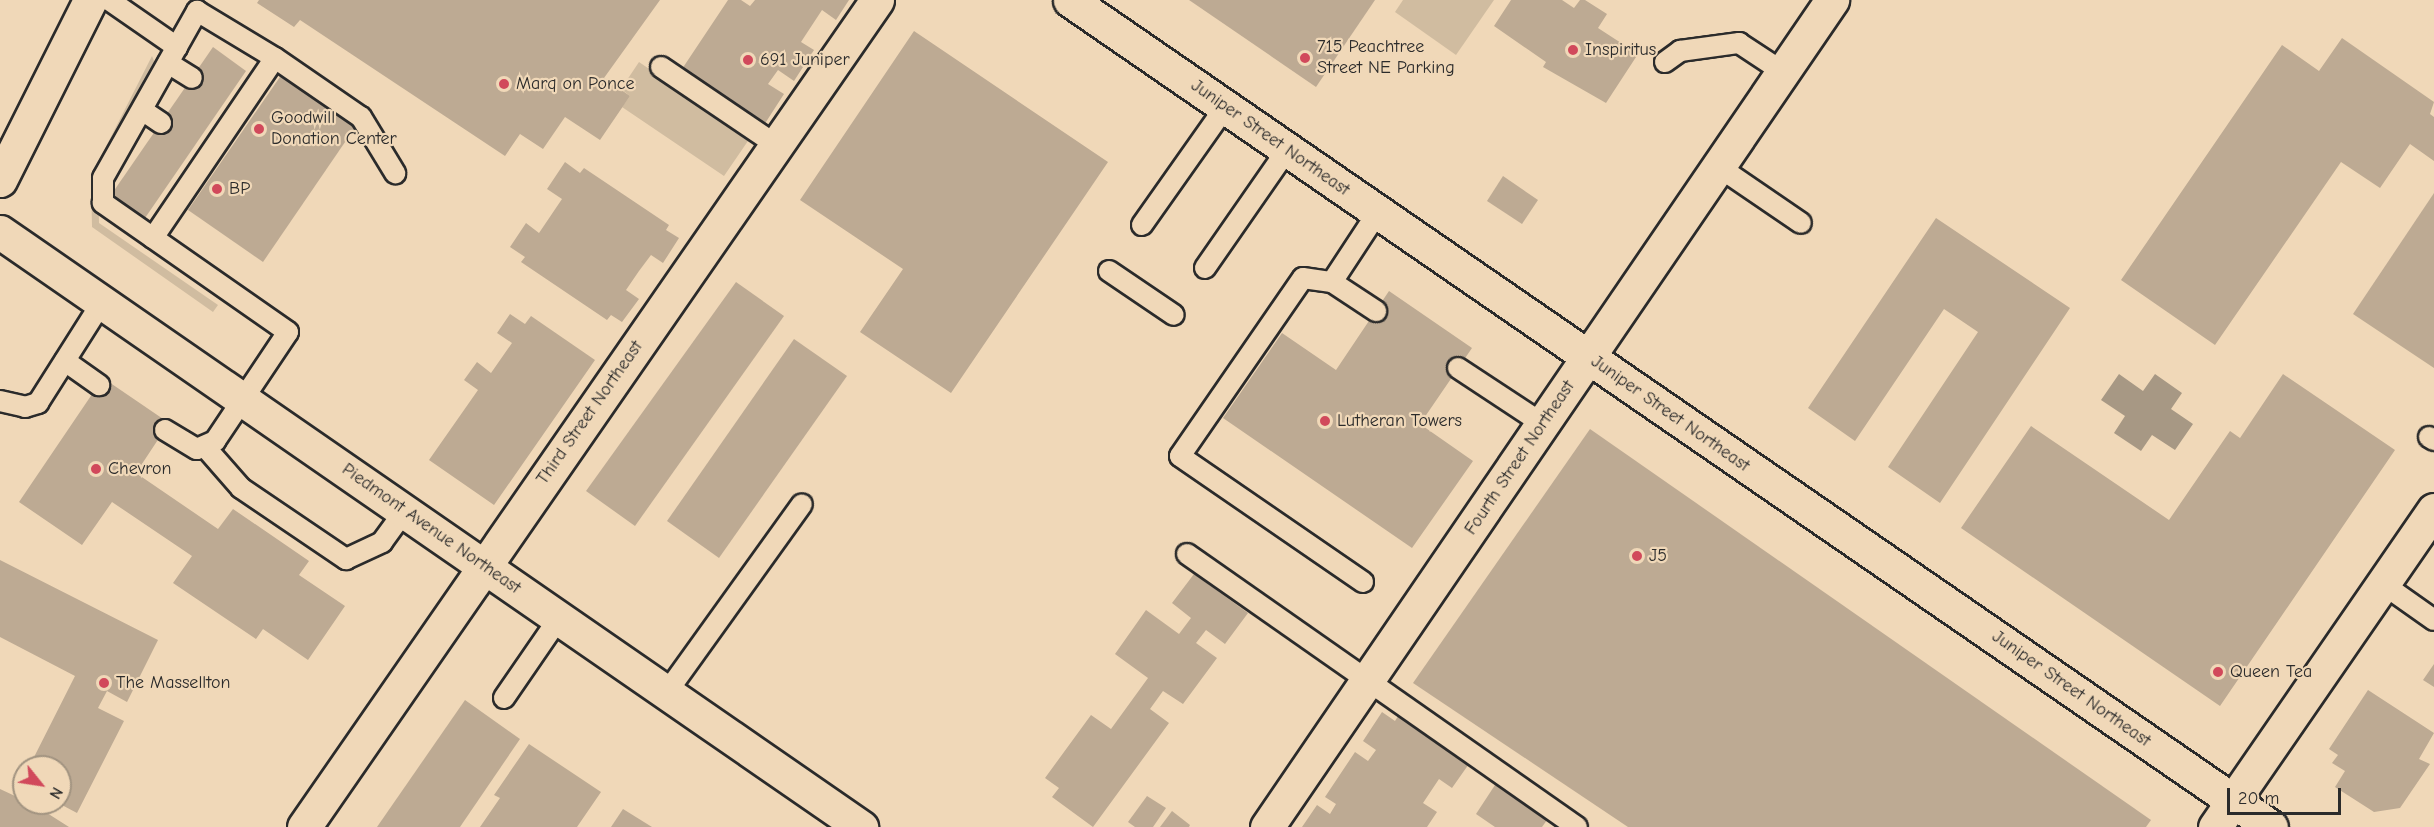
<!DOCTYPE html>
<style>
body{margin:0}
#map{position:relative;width:2434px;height:827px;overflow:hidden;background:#f0d8b8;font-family:"Comic Neue",sans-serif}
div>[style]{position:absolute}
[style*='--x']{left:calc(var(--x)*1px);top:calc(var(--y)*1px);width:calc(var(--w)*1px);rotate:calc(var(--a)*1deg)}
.green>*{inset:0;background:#d0bca0}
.water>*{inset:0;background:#a79884}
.building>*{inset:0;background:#bdaa93}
.roads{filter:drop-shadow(2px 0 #2b2b2b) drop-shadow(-2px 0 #2b2b2b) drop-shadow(0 2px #2b2b2b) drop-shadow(0 -2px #2b2b2b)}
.lane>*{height:20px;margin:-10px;padding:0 10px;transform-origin:10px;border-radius:10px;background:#f0d8b8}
.street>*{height:33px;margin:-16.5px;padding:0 16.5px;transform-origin:16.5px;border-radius:16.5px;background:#f0d8b8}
.secondary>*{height:33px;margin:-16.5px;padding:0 16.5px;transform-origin:16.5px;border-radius:16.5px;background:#f0d8b8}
.highway>*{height:33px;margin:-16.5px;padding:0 16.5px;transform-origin:16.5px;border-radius:16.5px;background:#f0d8b8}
.dots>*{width:16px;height:16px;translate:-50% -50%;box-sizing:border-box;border:3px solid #f0d8b8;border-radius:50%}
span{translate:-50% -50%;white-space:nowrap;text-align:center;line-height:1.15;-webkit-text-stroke:4.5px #f0d8b8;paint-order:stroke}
.poi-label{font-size:18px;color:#2b2b2b}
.left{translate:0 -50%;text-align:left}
.street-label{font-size:18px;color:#2b2b2b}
.north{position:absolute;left:12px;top:755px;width:60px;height:60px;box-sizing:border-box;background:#f0d8b8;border:2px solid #a19380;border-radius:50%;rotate:120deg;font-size:16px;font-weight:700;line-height:24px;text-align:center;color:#2b2b2b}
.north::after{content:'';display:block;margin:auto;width:21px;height:27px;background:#d1495b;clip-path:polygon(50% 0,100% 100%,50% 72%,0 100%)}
.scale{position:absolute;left:2227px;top:788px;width:114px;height:27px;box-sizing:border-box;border:3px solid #2b2b2b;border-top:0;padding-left:8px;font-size:18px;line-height:21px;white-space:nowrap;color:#2b2b2b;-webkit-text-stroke:4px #f0d8b8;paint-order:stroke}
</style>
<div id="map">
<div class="green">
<i style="clip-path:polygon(1403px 0,1494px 0,1456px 55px,1395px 12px)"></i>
<i style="clip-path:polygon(152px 56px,156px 66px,98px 178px,99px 223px,218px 305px,213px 312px,92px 227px,91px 176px)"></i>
<i style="clip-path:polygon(639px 62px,750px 138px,724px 176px,622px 107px,630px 96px,621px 89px)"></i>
</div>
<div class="water">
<i style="clip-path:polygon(2119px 374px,2143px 391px,2155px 374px,2182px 393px,2171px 409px,2193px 424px,2175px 450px,2152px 435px,2141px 451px,2114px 433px,2125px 416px,2101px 400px)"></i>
</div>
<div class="building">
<i style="clip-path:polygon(259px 0,660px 0,604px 78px,630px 96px,600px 140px,565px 117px,543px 149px,520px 134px,505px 156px,300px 20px,294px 27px,257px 3px)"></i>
<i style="clip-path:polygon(728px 0,741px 0,750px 6px,755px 0,849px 0,836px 20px,822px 10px,801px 42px,814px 50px,794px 81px,778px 70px,768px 84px,784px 94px,764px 125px,682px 69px)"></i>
<i style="clip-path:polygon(1189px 0,1375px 0,1316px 87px)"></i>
<i style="clip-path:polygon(1511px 0,1562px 0,1574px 8px,1580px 0,1585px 0,1607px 14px,1598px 28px,1638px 54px,1606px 103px,1543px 67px,1546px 62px,1494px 26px)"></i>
<i style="clip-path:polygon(914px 31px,1108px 162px,951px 393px,860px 332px,903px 269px,800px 200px)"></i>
<i style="clip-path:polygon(2342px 38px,2434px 102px,2430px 114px,2434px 117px,2434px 161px,2410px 144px,2380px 188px,2341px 162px,2215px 345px,2121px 280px,2282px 45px,2319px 71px)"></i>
<i style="clip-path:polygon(213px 47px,246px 71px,145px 218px,111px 195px)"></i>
<i style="clip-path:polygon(282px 74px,356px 126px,263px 262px,188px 210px)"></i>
<i style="clip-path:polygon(565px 162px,580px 173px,584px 168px,669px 225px,666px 230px,679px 238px,663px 263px,651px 255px,639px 271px,626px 290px,639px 299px,622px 322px,611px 315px,607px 320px,521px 262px,525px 257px,510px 247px,526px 223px,539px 233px,562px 199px,547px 189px)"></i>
<i style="clip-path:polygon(1503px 176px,1538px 200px,1522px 224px,1487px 201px)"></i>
<i style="clip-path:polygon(2434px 193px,2434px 368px,2353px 314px)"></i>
<i style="clip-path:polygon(1936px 218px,2070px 308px,1940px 503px,1888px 467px,1978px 332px,1944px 309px,1855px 441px,1808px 408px)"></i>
<i style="clip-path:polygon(736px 282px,784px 316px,635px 526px,586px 491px)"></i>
<i style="clip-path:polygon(1389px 291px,1472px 348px,1420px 424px,1473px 461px,1412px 548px,1223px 418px,1282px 333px,1336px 370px)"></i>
<i style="clip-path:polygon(510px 314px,525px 324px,531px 316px,595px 360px,494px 505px,429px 460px,478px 390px,464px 380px,477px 362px,491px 373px,512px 343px,497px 333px)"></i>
<i style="clip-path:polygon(794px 339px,847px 376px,719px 558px,667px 521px)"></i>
<i style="clip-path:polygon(2283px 374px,2395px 450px,2220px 706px,1961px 528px,2031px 426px,2169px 520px,2230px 431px,2240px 438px)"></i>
<i style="clip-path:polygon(103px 378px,169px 423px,136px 473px,218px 529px,233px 509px,309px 561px,299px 575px,345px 606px,308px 660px,263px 629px,256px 639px,173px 583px,192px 556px,112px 502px,82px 545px,19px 502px)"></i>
<i style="clip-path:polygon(1590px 429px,2151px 820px,2146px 827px,1628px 827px,1413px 683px)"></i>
<i style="clip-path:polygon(0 560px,158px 640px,127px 702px,107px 691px,98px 708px,124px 721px,77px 813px,60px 804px,60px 767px,29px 767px,75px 676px,0 637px)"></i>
<i style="clip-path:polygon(1194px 574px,1248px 613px,1225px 644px,1206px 630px,1196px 643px,1217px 658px,1183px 704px,1163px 691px,1150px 709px,1169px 723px,1093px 827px,1052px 797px,1059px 788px,1045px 778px,1091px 715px,1111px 729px,1148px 678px,1115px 654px,1146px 610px,1179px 634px,1191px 618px,1172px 603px)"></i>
<i style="clip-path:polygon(2434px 664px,2434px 687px,2423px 680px)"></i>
<i style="clip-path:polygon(2368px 690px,2434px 733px,2419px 759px,2430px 764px,2400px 808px,2374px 812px,2335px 787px,2345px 771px,2332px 763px,2338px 755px,2329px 749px)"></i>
<i style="clip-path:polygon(465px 700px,520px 739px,460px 827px,377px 827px)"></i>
<i style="clip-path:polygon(1382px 712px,1395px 721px,1400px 713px,1471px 761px,1452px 788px,1439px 779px,1423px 803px,1437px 812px,1427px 827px,1302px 827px,1317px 805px,1330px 814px,1336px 804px,1325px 797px,1355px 752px,1368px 761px,1376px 750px,1363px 741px)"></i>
<i style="clip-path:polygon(529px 744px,601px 792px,577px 827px,480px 827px,500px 798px,494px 795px)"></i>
<i style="clip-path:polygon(24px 778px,24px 803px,52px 803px,47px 813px,69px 827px,0 827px,0 789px,15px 796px)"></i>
<i style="clip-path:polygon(1495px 785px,1547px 820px,1542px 827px,1495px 827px,1476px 814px)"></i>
<i style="clip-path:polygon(1147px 796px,1166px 808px,1153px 827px,1135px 827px,1128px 822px)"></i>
<i style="clip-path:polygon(623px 809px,652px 827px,611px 827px)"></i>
<i style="clip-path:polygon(1172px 811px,1190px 825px,1189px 827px,1160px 827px)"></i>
</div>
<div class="roads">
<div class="lane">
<i style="--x:109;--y:0;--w:83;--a:34.7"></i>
<i style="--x:1665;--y:62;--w:19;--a:-36"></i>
<i style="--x:1680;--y:51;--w:60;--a:-7.7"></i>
<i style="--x:1739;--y:43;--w:53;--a:33.4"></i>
<i style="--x:168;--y:63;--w:28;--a:32"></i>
<i style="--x:661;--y:67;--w:139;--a:34.1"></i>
<i style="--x:142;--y:110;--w:23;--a:34"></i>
<i style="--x:1719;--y:167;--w:99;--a:34.3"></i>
<i style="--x:1142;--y:225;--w:146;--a:-54.8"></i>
<i style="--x:153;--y:238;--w:217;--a:-55.9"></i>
<i style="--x:1205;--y:268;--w:144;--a:-55.2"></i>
<i style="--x:1109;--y:271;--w:78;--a:34.1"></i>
<i style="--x:1332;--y:282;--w:53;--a:33.4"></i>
<i style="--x:65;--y:361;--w:42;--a:35.2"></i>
<i style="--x:1458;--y:368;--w:102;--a:33.4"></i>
<i style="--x:0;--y:401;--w:26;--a:13"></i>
<i style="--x:25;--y:407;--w:14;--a:-17"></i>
<i style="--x:38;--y:403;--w:120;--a:-57.6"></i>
<i style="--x:165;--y:430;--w:37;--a:31"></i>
<i style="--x:197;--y:449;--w:20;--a:-24"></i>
<i style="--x:215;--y:441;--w:131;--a:-56.2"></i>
<i style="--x:288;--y:332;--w:226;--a:-145.1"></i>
<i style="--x:103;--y:203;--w:25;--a:-90"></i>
<i style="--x:103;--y:178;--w:192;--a:-60.6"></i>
<i style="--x:197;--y:11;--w:91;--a:31.1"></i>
<i style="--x:275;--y:58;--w:104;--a:34.5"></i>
<i style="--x:361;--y:117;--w:66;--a:58.7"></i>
<i style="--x:2429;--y:437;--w:6;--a:31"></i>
<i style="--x:206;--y:448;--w:53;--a:48.8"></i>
<i style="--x:241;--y:488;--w:127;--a:34.1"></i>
<i style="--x:346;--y:559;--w:40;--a:-25"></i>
<i style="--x:382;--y:542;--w:37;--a:-54"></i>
<i style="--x:1187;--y:554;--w:476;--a:35"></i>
<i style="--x:1363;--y:582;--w:222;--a:-145.5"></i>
<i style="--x:1180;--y:456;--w:216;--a:-55.4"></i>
<i style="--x:1303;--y:278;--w:29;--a:8"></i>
<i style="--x:1332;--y:282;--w:84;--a:-56.7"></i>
<i style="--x:2383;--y:584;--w:62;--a:35.2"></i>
<i style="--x:667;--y:692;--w:231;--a:-54.3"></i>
<i style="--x:504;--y:698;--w:97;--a:-55.5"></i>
</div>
<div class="street">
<i style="--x:304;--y:827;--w:1006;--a:-55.28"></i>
<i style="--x:1267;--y:827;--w:1002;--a:-55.66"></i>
<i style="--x:2215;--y:827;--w:385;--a:-55.4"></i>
</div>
<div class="secondary">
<i style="--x:1070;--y:0;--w:1458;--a:34.55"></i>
<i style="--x:0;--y:232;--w:1047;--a:34.65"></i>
</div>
<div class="highway">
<i style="--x:0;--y:180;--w:201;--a:-63.4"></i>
</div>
</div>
<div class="dots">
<i style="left:1573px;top:50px;background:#d1495b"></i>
<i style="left:1305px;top:58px;background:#d1495b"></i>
<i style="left:748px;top:60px;background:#d1495b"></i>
<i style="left:504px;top:84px;background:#d1495b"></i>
<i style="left:259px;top:129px;background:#d1495b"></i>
<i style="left:217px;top:189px;background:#d1495b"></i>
<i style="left:1325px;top:421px;background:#d1495b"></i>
<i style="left:96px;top:469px;background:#d1495b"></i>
<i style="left:1637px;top:556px;background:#d1495b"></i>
<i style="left:2218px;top:672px;background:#d1495b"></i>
<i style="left:104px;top:683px;background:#d1495b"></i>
</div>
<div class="poi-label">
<span class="left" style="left:1317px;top:58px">715 Peachtree<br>Street NE Parking</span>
<span class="left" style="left:1585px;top:50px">Inspiritus</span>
<span class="left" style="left:760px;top:60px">691 Juniper</span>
<span class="left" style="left:516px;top:84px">Marq on Ponce</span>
<span class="left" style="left:271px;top:129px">Goodwill<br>Donation Center</span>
<span class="left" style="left:229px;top:189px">BP</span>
<span class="left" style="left:1337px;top:421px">Lutheran Towers</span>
<span class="left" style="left:108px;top:469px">Chevron</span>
<span class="left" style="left:1649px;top:556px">J5</span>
<span class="left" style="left:2230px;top:672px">Queen Tea</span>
<span class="left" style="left:116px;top:683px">The Massellton</span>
</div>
<div class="street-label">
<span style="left:1270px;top:138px;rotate:35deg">Juniper Street Northeast</span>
<span style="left:590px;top:413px;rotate:-55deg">Third Street Northeast</span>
<span style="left:1670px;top:414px;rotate:35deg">Juniper Street Northeast</span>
<span style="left:1520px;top:458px;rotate:-56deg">Fourth Street Northeast</span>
<span style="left:431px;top:529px;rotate:35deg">Piedmont Avenue Northeast</span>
<span style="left:2071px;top:689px;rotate:35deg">Juniper Street Northeast</span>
</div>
<div class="north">N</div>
<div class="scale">20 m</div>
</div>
